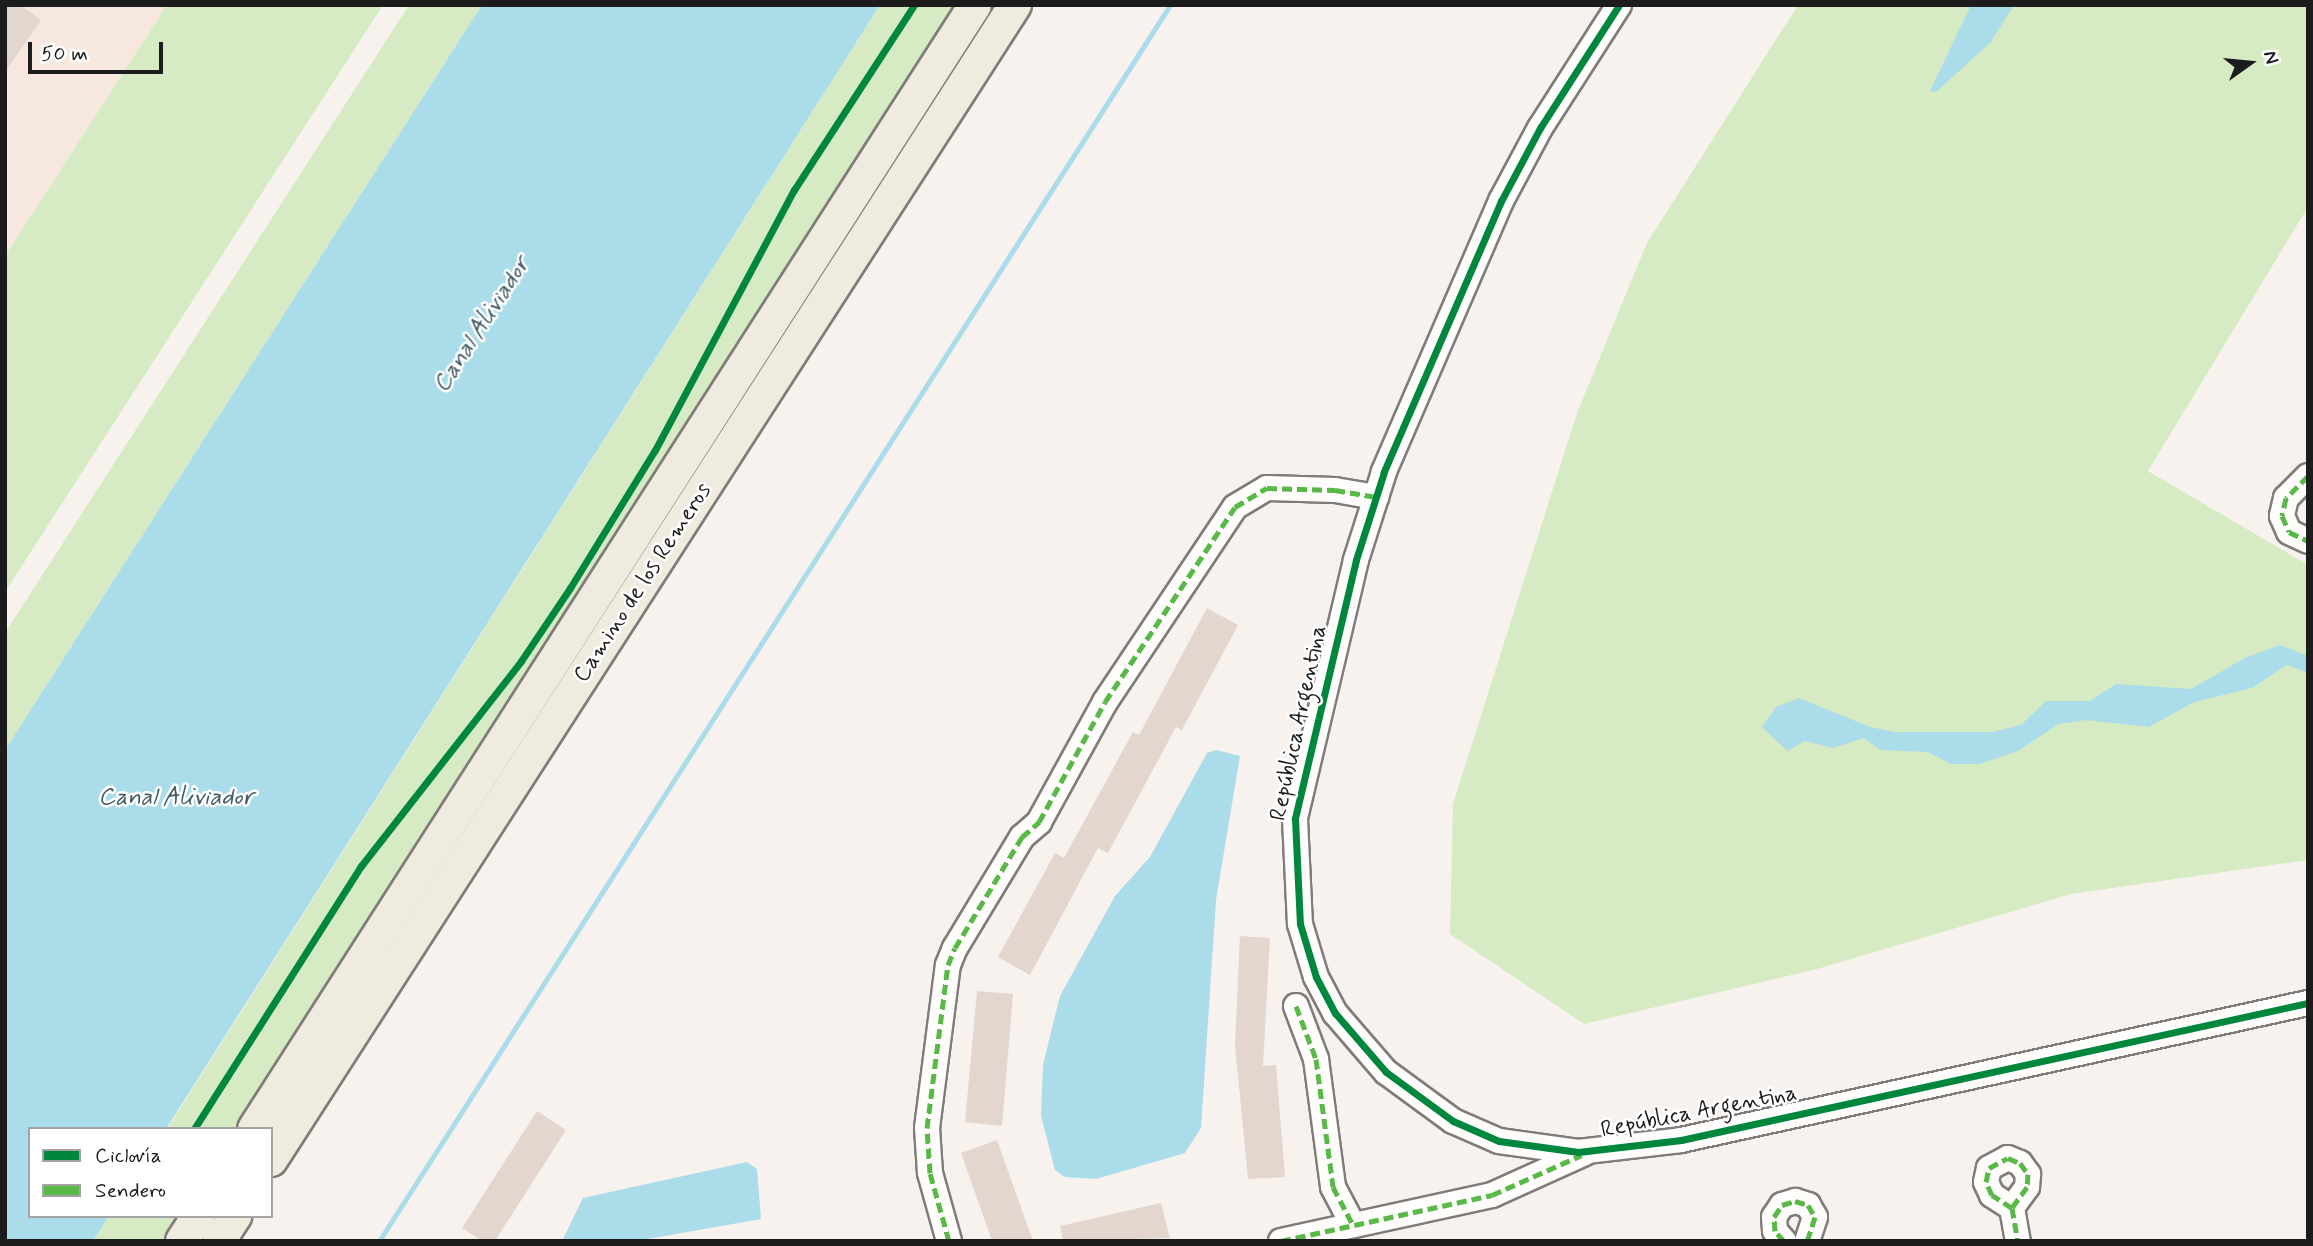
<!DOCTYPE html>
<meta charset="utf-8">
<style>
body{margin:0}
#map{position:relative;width:2313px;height:1246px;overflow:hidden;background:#f8f2ee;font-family:Mynerve,sans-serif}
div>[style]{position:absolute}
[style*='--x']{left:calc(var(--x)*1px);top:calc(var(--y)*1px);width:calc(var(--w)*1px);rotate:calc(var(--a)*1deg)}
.built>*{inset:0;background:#f7e8df}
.green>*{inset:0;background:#d6ebc4}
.water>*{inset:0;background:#aadcea}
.stream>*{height:5px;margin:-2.5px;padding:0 2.5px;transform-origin:2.5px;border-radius:2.5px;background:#aadcea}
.building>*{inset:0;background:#e2d6cf}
.roads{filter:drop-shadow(2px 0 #7f7c7a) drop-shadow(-2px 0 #7f7c7a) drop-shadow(0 2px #7f7c7a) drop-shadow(0 -2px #7f7c7a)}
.minor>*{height:24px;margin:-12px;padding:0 12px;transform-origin:12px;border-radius:12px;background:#fefdfc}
.major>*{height:32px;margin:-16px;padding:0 16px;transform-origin:16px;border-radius:16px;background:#efebdf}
.quiet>*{height:5px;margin-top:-2.5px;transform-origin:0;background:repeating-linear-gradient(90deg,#58b947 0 10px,transparent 0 15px)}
.cycleway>*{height:7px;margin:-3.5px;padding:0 3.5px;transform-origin:3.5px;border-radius:3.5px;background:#00873e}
span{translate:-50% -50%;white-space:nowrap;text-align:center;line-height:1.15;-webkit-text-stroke:5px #fff;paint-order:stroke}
.street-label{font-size:23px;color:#1c1c1c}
.water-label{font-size:24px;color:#425c64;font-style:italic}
.frame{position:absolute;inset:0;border:7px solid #1c1c1c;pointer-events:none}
.legend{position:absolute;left:28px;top:1127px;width:245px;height:91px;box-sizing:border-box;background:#fff;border:2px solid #a4a4a4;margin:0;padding:9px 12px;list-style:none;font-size:21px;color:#1c1c1c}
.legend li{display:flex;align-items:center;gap:14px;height:35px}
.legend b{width:35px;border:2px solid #a4a4a4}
.north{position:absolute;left:2215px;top:28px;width:70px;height:70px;-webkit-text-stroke:5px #fff;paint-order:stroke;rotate:75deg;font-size:19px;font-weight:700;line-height:28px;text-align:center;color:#1c1c1c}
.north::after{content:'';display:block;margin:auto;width:24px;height:32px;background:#1c1c1c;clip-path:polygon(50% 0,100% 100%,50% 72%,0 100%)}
.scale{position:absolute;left:28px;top:42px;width:135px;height:32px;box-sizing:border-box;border:4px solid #1c1c1c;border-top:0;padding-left:9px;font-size:21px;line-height:24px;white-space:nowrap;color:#1c1c1c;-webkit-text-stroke:5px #fff;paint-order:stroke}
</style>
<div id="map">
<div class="built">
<i style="clip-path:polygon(5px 5px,167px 5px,5px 256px)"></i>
</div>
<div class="green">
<i style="clip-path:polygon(167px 5px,383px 5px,5px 592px,5px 256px)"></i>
<i style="clip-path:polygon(409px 5px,482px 5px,5px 750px,5px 633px)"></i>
<i style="clip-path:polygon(880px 5px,961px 5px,244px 1129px,167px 1129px)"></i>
<i style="clip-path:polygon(1798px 5px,2308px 5px,2308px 207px,2148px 471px,2308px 565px,2308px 860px,2071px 894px,1817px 969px,1584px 1024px,1450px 934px,1453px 804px,1577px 413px,1647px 243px)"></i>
<i style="clip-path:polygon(109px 1216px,187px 1216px,171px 1241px,93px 1241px)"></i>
</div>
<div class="water">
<i style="clip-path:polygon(482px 5px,880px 5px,166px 1129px,30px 1129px,30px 1216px,109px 1216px,93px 1241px,5px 1241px,5px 750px)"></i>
<i style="clip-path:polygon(1971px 5px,2014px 5px,1990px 43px,1936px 92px,1930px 91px)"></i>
<i style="clip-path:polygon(2280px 645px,2308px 656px,2308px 673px,2287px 665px,2252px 688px,2194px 702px,2149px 727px,2086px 720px,2059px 724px,2018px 751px,1979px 764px,1951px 764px,1928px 752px,1880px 750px,1864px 738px,1833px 748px,1805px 741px,1787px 751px,1762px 727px,1776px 707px,1799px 698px,1870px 727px,1895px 732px,1992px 732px,2021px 725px,2046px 701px,2090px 701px,2116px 684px,2191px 689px,2245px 658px)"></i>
<i style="clip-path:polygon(1216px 750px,1240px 756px,1216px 900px,1201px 1128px,1185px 1153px,1096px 1179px,1065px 1177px,1055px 1170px,1041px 1116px,1043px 1065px,1060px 996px,1115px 896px,1150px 857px,1207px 753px)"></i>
<i style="clip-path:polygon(747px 1162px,757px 1169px,761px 1219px,636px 1241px,562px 1241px,583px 1198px)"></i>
</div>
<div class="stream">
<i style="--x:379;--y:1241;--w:1467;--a:-57.38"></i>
</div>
<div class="building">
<i style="clip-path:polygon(5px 5px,20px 5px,41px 20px,5px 72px)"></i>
<i style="clip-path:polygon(1207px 608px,1238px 625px,1182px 730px,1176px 727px,1108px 853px,1098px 848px,1030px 975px,998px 957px,1055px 853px,1064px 858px,1133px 732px,1139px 735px)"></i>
<i style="clip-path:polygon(1240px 936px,1270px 938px,1263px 1066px,1276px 1065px,1285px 1177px,1248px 1179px,1235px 1045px)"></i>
<i style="clip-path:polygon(977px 991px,1013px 994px,1002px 1126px,965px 1122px)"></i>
<i style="clip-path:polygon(537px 1111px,566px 1130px,495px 1241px,482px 1241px,462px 1228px)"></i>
<i style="clip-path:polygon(997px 1140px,1033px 1241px,992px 1241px,961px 1153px)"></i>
<i style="clip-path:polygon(1161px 1203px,1170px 1238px,1063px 1241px,1060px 1226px)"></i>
</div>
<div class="roads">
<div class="minor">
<i style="--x:1619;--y:5;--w:146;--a:122.7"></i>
<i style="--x:1540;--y:128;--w:83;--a:118.1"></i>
<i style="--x:1501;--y:201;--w:295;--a:113.4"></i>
<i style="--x:1384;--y:472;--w:92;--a:107.7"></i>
<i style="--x:1356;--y:560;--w:266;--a:103.3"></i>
<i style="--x:1295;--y:819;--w:105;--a:87.3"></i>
<i style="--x:1300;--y:924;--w:55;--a:73.2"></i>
<i style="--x:1316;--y:977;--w:41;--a:62.2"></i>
<i style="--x:1335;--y:1013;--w:78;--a:49.2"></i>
<i style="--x:1386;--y:1072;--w:83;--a:36.2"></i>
<i style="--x:1453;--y:1121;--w:50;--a:23.5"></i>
<i style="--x:1499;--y:1141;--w:80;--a:7.9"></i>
<i style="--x:1578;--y:1152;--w:104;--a:-6.6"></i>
<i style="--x:1681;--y:1140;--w:642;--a:-12.33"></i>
<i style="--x:2308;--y:476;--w:31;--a:135"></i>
<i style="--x:2286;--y:498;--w:18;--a:103"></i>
<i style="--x:2282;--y:516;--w:17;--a:66"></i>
<i style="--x:2289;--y:532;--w:21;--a:25"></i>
<i style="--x:1296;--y:1006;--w:57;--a:69.3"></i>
<i style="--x:1316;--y:1059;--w:129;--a:82.4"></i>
<i style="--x:1333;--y:1187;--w:43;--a:62.2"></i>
<i style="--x:2008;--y:1158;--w:13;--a:23"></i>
<i style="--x:2020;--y:1163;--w:14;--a:54"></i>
<i style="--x:2028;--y:1174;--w:13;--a:94"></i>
<i style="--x:2027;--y:1187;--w:26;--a:126"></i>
<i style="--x:2012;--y:1208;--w:24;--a:-147"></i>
<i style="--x:1992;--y:1195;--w:14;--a:-115"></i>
<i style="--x:1986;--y:1182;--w:14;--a:-78"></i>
<i style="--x:1989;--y:1168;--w:21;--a:-28"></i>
<i style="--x:2012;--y:1208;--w:34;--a:80"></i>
<i style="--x:949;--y:1241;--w:71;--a:-105.6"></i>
<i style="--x:930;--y:1173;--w:45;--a:-93.8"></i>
<i style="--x:927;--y:1128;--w:164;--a:-82.7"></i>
<i style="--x:948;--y:965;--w:18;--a:-68"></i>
<i style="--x:955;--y:948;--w:130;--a:-58.9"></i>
<i style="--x:1022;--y:837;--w:23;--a:-41"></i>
<i style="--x:1039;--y:822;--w:137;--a:-61.2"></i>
<i style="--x:1105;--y:702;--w:234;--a:-56.3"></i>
<i style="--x:1235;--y:507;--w:37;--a:-31"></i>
<i style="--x:1267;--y:488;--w:68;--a:1.7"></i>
<i style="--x:1335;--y:490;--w:42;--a:9.7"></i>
<i style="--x:1281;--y:1241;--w:216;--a:-12.3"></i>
<i style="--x:1492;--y:1195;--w:102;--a:-24.3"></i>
<i style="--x:1784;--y:1241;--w:13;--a:-132"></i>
<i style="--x:1775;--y:1231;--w:14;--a:-94"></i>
<i style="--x:1774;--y:1217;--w:14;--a:-56"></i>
<i style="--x:1782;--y:1205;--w:14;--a:-17"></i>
<i style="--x:1795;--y:1201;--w:14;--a:17"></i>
<i style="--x:1808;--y:1205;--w:14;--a:60"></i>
<i style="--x:1815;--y:1217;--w:25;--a:108"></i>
</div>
<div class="major">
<i style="--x:254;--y:1129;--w:1335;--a:-57.32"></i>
<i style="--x:271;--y:1160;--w:1374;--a:-57.21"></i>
<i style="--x:182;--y:1241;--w:30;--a:-57"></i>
<i style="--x:219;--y:1241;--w:30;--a:-57"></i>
</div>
</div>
<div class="quiet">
<i style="--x:2308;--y:476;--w:31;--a:135"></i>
<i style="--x:2286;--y:498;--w:18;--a:103"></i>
<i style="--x:2282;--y:516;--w:17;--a:66"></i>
<i style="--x:2289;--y:532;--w:21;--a:25"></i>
<i style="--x:1296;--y:1006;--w:57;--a:69.3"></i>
<i style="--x:1316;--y:1059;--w:129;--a:82.4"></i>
<i style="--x:1333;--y:1187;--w:43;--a:62.2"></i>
<i style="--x:2008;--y:1158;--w:13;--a:23"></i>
<i style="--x:2020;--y:1163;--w:14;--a:54"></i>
<i style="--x:2028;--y:1174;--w:13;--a:94"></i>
<i style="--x:2027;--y:1187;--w:26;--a:126"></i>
<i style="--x:2012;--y:1208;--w:24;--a:-147"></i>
<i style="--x:1992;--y:1195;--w:14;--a:-115"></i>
<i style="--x:1986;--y:1182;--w:14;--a:-78"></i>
<i style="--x:1989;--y:1168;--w:21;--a:-28"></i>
<i style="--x:2012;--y:1208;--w:34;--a:80"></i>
<i style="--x:949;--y:1241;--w:71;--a:-105.6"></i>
<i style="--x:930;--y:1173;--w:45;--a:-93.8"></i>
<i style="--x:927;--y:1128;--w:164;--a:-82.7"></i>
<i style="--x:948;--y:965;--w:18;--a:-68"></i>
<i style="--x:955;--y:948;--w:130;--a:-58.9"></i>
<i style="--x:1022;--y:837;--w:23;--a:-41"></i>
<i style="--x:1039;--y:822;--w:137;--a:-61.2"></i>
<i style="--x:1105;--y:702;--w:234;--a:-56.3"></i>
<i style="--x:1235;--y:507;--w:37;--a:-31"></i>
<i style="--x:1267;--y:488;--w:68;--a:1.7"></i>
<i style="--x:1335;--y:490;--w:42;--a:9.7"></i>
<i style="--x:1281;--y:1241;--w:216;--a:-12.3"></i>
<i style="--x:1492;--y:1195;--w:98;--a:-24"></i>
<i style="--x:1784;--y:1241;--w:13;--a:-132"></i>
<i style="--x:1775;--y:1231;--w:14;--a:-94"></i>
<i style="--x:1774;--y:1217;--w:14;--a:-56"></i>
<i style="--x:1782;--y:1205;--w:14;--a:-17"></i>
<i style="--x:1795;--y:1201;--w:14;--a:17"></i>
<i style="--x:1808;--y:1205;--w:14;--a:60"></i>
<i style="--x:1815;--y:1217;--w:25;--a:108"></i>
</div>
<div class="cycleway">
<i style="--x:1619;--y:5;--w:146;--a:122.7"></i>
<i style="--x:1540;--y:128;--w:83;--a:118.1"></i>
<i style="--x:1501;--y:201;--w:295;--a:113.4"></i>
<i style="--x:1384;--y:472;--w:92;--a:107.7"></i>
<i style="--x:1356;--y:560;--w:266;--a:103.3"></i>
<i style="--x:1295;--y:819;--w:105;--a:87.3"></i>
<i style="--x:1300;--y:924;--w:55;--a:73.2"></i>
<i style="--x:1316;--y:977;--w:41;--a:62.2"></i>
<i style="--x:1335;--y:1013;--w:78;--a:49.2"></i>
<i style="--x:1386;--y:1072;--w:83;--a:36.2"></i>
<i style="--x:1453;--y:1121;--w:50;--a:23.5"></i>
<i style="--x:1499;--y:1141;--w:80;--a:7.9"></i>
<i style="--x:1578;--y:1152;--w:104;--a:-6.6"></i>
<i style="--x:1681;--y:1140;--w:642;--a:-12.33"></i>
<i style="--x:194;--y:1129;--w:312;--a:-57.6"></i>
<i style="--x:361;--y:866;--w:260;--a:-52"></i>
<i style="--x:521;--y:661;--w:88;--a:-56.1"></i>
<i style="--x:570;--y:588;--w:162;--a:-58.4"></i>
<i style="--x:655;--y:450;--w:295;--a:-61.9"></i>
<i style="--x:794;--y:190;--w:221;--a:-57"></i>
</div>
<div class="street-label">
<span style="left:643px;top:583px;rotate:-57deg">Camino de los Remeros</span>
<span style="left:1299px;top:723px;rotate:-78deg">República Argentina</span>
<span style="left:1699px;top:1112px;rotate:-11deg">República Argentina</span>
</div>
<div class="water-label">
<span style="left:482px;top:325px;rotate:-57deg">Canal Aliviador</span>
<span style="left:176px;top:798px">Canal Aliviador</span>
</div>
<div class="frame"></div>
<ul class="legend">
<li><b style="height:9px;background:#00873e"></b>Ciclovía</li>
<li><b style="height:9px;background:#58b947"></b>Sendero</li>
</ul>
<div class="north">N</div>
<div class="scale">50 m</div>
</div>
